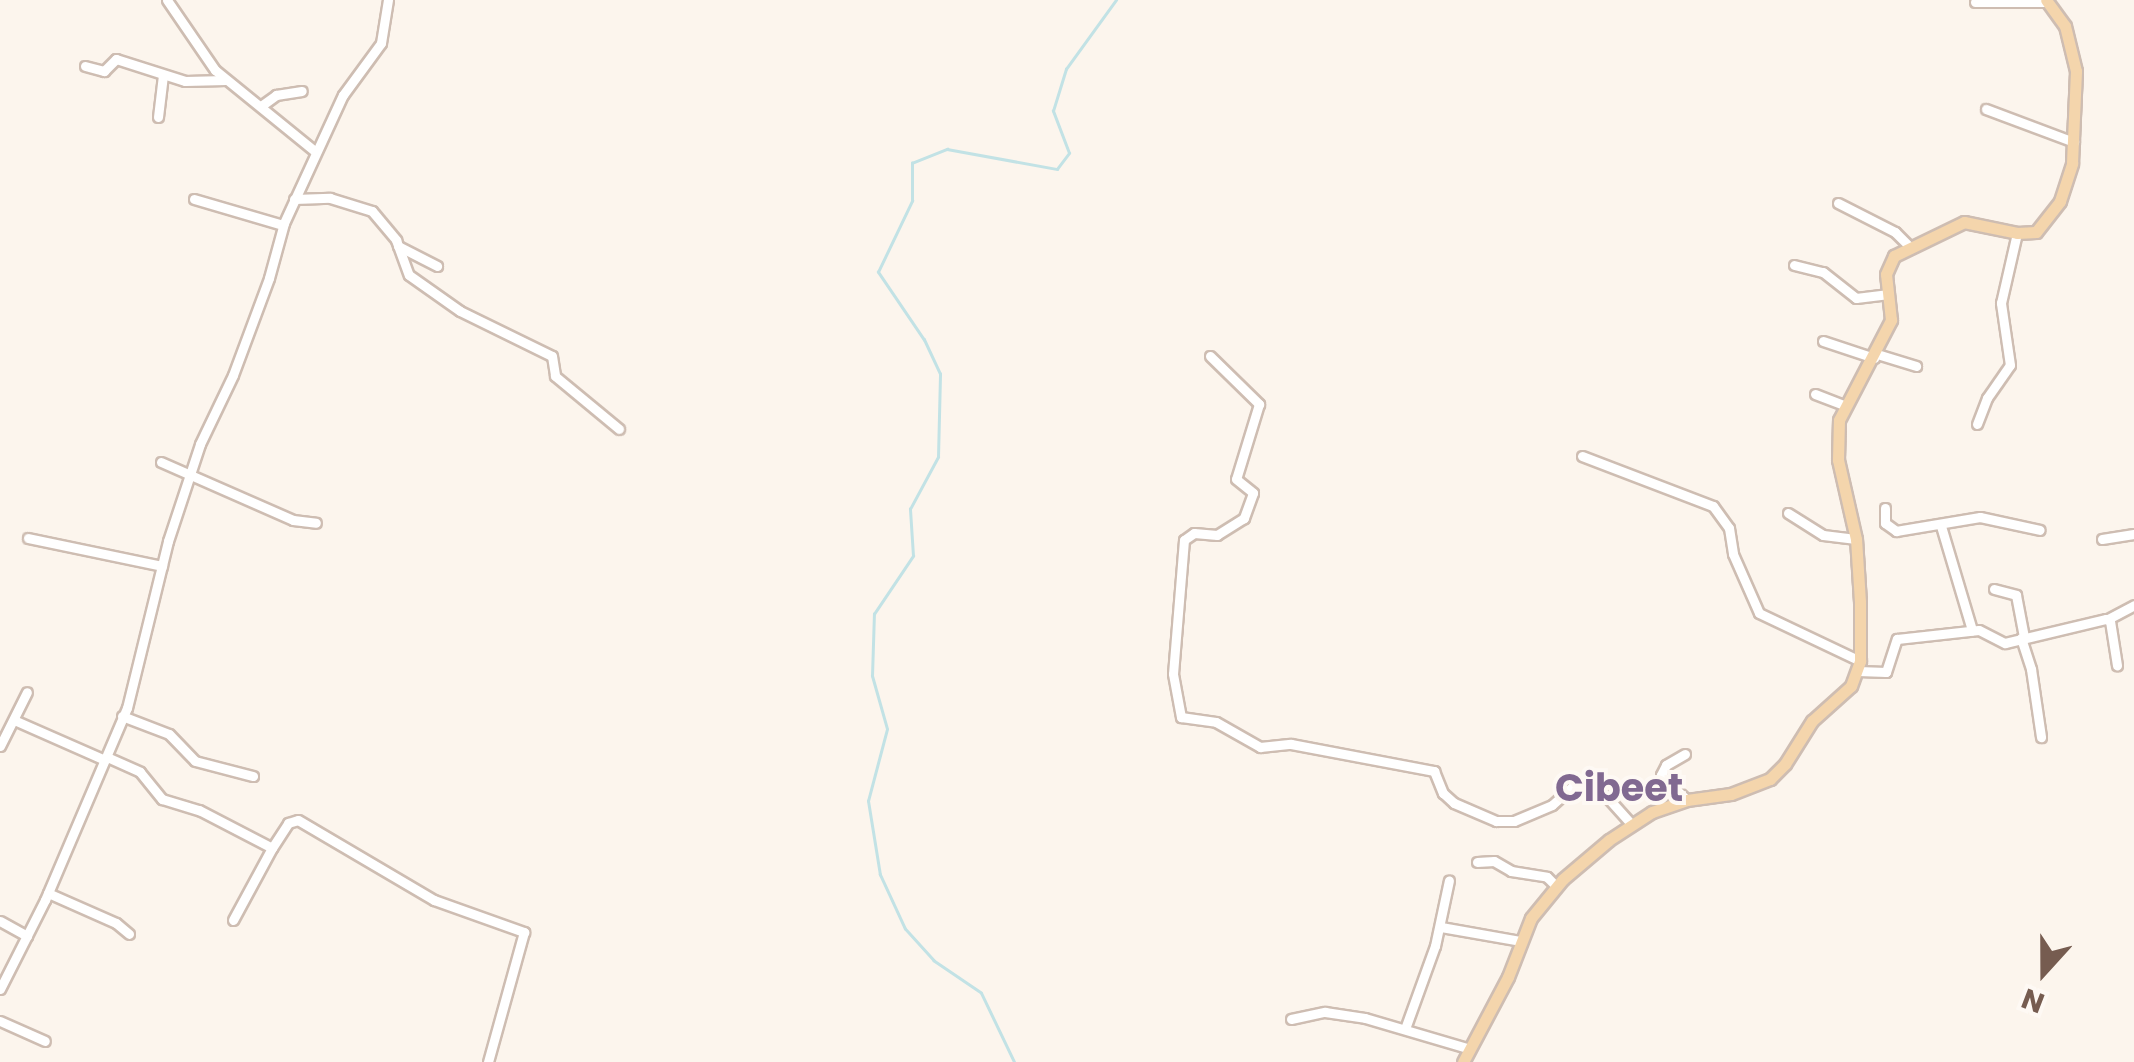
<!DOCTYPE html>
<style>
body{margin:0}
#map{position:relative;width:2134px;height:1062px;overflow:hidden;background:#fcf5ed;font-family:Poppins,sans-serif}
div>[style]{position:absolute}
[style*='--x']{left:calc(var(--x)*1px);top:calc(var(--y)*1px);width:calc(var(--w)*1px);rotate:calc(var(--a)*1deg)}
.stream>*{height:2.5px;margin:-1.25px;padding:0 1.25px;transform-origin:1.25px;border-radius:1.25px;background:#c2e2e5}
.roads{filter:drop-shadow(2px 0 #cebdb2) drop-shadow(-2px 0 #cebdb2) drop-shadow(0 2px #cebdb2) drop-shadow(0 -2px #cebdb2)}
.minor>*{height:9px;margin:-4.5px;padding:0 4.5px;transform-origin:4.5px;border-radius:4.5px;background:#fff}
.major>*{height:11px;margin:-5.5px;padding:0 5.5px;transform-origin:5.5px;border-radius:5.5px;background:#f4d5ac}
span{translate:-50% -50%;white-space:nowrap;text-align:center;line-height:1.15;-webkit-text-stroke:8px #fef9f4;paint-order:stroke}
.quarter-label{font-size:38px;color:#816991;font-weight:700}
.north{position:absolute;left:1994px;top:922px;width:100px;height:100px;-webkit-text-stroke:8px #fef9f4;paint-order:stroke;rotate:201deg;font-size:28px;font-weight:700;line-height:40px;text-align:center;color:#765c50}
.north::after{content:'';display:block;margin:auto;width:35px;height:45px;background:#765c50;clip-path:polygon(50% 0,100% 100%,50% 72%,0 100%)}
</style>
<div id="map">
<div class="stream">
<i style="--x:1014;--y:1062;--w:76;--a:-115.6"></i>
<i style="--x:981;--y:993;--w:57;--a:-145.8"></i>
<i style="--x:934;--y:961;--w:43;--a:-132.2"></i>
<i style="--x:905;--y:929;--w:60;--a:-114.8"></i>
<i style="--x:880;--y:875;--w:75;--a:-99.2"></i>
<i style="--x:868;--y:801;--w:74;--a:-75.2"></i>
<i style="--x:887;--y:729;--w:55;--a:-105.8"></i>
<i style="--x:872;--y:676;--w:62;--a:-88.2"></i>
<i style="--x:874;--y:614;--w:70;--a:-56.1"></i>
<i style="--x:913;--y:556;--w:47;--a:-93.7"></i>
<i style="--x:910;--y:509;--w:59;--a:-61.7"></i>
<i style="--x:938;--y:457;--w:83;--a:-88.6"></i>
<i style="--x:940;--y:374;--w:38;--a:-115"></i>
<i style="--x:924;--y:340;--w:82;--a:-124.1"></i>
<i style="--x:878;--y:272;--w:79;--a:-64.4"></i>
<i style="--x:912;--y:201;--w:38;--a:-90"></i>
<i style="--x:912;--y:163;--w:38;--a:-22"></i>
<i style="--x:947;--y:149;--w:112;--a:10.3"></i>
<i style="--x:1057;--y:169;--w:20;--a:-53"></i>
<i style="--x:1069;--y:153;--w:45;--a:-110.9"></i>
<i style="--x:1053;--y:111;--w:44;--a:-72.8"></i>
<i style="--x:1066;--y:69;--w:85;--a:-54.1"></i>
</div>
<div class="roads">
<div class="minor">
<i style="--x:167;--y:0;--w:85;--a:55.6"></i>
<i style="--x:215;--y:70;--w:130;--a:39.1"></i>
<i style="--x:1975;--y:2;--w:73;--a:0"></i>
<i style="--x:85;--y:66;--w:20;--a:15"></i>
<i style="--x:104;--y:71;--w:17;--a:-45"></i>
<i style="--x:116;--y:59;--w:72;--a:17.7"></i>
<i style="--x:185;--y:81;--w:41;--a:-1.4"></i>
<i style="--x:261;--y:106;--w:19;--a:-36"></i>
<i style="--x:276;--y:95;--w:26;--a:-9"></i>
<i style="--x:1986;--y:109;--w:94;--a:20.6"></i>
<i style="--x:158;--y:117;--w:42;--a:-83.2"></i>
<i style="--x:194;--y:199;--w:93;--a:16.3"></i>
<i style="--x:294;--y:199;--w:36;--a:-2"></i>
<i style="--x:330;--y:198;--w:44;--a:17.2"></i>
<i style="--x:372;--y:211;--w:38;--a:50"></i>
<i style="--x:396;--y:240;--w:37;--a:70"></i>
<i style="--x:409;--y:275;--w:62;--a:35.2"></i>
<i style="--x:460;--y:311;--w:102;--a:26.1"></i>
<i style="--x:552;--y:356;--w:20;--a:81"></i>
<i style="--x:555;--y:376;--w:83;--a:39.6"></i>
<i style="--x:1838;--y:203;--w:64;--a:27"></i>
<i style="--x:1895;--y:232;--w:20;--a:45"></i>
<i style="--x:398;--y:246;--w:44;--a:27.1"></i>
<i style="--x:1794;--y:265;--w:30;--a:14"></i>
<i style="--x:1823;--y:272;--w:42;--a:38.2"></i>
<i style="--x:1856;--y:298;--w:33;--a:-7"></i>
<i style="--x:1823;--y:341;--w:54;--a:18.4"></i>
<i style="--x:1877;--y:354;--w:41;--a:17.1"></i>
<i style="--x:1210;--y:356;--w:69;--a:44.4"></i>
<i style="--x:1259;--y:404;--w:78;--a:107"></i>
<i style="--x:1236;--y:479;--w:22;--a:39"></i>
<i style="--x:1253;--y:493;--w:27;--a:110"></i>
<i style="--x:1244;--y:518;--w:32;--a:148"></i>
<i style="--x:1217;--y:535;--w:23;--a:-175"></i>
<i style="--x:1194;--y:533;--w:12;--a:145"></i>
<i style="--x:1184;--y:540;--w:134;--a:94.7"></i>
<i style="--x:1173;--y:674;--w:44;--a:79.5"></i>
<i style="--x:1181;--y:717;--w:35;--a:8"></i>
<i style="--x:1216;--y:722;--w:51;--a:29.6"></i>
<i style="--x:1260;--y:747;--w:31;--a:-6"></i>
<i style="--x:1291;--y:744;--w:146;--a:10.7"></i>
<i style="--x:1434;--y:771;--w:24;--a:68"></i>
<i style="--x:1443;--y:793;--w:15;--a:42"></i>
<i style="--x:1454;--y:803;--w:46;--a:23.2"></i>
<i style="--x:1496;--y:821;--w:18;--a:0"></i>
<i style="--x:1514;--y:821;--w:41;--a:-22.8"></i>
<i style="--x:1552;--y:805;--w:27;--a:-42"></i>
<i style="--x:1572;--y:787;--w:36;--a:16"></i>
<i style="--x:1607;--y:797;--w:36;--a:48"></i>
<i style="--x:1815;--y:394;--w:31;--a:21"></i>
<i style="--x:1977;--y:424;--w:28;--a:-69"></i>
<i style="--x:1987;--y:398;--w:40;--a:-55.1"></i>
<i style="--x:2010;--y:365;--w:63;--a:-98.3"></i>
<i style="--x:2001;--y:303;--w:72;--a:-77.1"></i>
<i style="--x:1582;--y:456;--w:140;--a:20.9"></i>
<i style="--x:1713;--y:506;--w:27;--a:54"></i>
<i style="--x:1729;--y:528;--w:26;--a:81"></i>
<i style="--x:1733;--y:554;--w:64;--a:66.2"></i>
<i style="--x:1759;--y:613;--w:112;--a:25.4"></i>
<i style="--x:161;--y:462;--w:144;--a:23.7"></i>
<i style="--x:293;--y:520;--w:23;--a:7"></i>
<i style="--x:1885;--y:508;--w:15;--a:90"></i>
<i style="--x:1885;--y:523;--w:14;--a:36"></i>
<i style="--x:1896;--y:531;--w:85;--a:-9.5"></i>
<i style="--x:1980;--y:517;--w:61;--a:12.2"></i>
<i style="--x:1788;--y:513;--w:41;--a:32.2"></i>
<i style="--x:1823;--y:535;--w:33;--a:7"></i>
<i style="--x:1941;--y:526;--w:109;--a:73.4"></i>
<i style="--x:28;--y:538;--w:137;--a:11.8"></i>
<i style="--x:2102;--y:539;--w:32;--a:-9"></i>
<i style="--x:1994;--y:589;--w:23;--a:15"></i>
<i style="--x:2016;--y:595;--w:43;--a:79.2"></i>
<i style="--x:2108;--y:619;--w:30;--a:-28"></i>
<i style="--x:2021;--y:638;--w:33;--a:72"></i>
<i style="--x:2031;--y:669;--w:69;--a:81.6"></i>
<i style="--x:1858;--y:671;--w:28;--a:2"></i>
<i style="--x:1886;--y:672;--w:35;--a:-72"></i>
<i style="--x:1897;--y:639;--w:82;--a:-6.3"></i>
<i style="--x:1979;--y:630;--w:29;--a:27"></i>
<i style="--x:2005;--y:643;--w:104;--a:-13.4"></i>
<i style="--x:2106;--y:619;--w:4;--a:27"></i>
<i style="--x:2110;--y:621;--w:45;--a:81"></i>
<i style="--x:122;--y:716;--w:50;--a:21"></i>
<i style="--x:169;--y:734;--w:37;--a:46"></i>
<i style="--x:195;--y:761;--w:60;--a:14.5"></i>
<i style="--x:14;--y:720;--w:99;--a:23.7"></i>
<i style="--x:0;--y:746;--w:60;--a:-63.4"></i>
<i style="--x:1685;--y:754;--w:22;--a:150"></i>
<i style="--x:1666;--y:765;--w:11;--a:117"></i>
<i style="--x:1661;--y:775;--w:36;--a:44"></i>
<i style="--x:107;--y:757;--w:36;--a:24"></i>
<i style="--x:140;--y:772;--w:35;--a:51"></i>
<i style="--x:162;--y:799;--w:39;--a:17"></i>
<i style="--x:199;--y:810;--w:82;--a:27.5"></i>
<i style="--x:272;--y:848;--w:30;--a:-57"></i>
<i style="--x:288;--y:823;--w:10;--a:-17"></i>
<i style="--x:298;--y:820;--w:158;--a:30.5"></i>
<i style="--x:434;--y:900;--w:96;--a:19.6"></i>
<i style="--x:524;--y:932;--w:135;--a:105.5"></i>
<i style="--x:1477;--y:862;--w:17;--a:-3"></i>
<i style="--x:1494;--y:861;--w:20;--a:30"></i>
<i style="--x:1511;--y:871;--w:36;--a:9"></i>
<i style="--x:1547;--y:877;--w:13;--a:45"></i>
<i style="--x:48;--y:893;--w:74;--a:23.8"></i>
<i style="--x:116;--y:923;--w:17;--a:40"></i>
<i style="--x:233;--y:920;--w:82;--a:-61.6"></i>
<i style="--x:0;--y:921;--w:31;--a:29"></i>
<i style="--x:1441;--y:927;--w:80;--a:10"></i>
<i style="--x:0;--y:989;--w:100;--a:-63.2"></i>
<i style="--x:45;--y:900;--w:209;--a:-66.9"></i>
<i style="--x:127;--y:708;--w:172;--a:-76.2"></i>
<i style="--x:168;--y:541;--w:102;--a:-71.7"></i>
<i style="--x:200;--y:444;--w:76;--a:-64.4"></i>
<i style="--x:233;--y:375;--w:103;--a:-69.6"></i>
<i style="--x:269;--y:278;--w:57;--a:-74.7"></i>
<i style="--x:284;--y:223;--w:141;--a:-65.3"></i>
<i style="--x:343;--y:95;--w:64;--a:-53.8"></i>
<i style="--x:381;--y:43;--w:44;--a:-80.8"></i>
<i style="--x:1291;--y:1019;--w:35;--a:-12"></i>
<i style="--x:1325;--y:1012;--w:40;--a:8.5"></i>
<i style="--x:1365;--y:1018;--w:109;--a:16.4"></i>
<i style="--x:0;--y:1021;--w:49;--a:24"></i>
<i style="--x:1406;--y:1026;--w:85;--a:-70.1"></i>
<i style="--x:1435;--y:946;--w:67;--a:-78"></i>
</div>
<div class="major">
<i style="--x:1463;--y:1062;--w:96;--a:-62.1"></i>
<i style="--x:1508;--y:977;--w:63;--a:-68.7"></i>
<i style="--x:1531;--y:918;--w:50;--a:-50.6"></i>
<i style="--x:1563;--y:879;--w:60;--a:-40.3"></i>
<i style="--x:1609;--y:840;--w:51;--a:-33.1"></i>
<i style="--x:1652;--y:812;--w:37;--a:-19"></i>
<i style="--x:1687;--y:800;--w:44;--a:-7.8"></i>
<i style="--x:1731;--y:794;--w:42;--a:-21"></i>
<i style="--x:1770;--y:779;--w:21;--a:-45"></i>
<i style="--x:1785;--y:764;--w:51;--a:-57.9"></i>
<i style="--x:1812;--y:721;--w:52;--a:-41.9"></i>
<i style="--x:1851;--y:686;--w:27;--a:-70"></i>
<i style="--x:1860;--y:661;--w:59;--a:-90"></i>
<i style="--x:1860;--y:602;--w:63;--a:-93.6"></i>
<i style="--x:1856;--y:539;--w:81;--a:-102.8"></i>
<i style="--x:1838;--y:460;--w:40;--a:-88.6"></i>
<i style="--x:1839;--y:420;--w:113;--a:-62.5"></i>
<i style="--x:1891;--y:320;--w:46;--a:-96.2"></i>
<i style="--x:1886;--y:274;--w:20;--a:-66"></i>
<i style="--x:1894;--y:256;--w:78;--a:-25.9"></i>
<i style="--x:1964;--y:222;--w:54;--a:11.7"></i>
<i style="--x:2017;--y:233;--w:19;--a:-3"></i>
<i style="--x:2036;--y:232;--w:39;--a:-52"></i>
<i style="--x:2060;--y:201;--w:40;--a:-72"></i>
<i style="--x:2072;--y:163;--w:92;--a:-87.5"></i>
<i style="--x:2076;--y:71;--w:46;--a:-103.7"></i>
<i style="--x:2065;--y:26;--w:32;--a:-126"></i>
</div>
</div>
<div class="quarter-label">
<span style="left:1619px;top:788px">Cibeet</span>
</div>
<div class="north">N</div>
</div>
